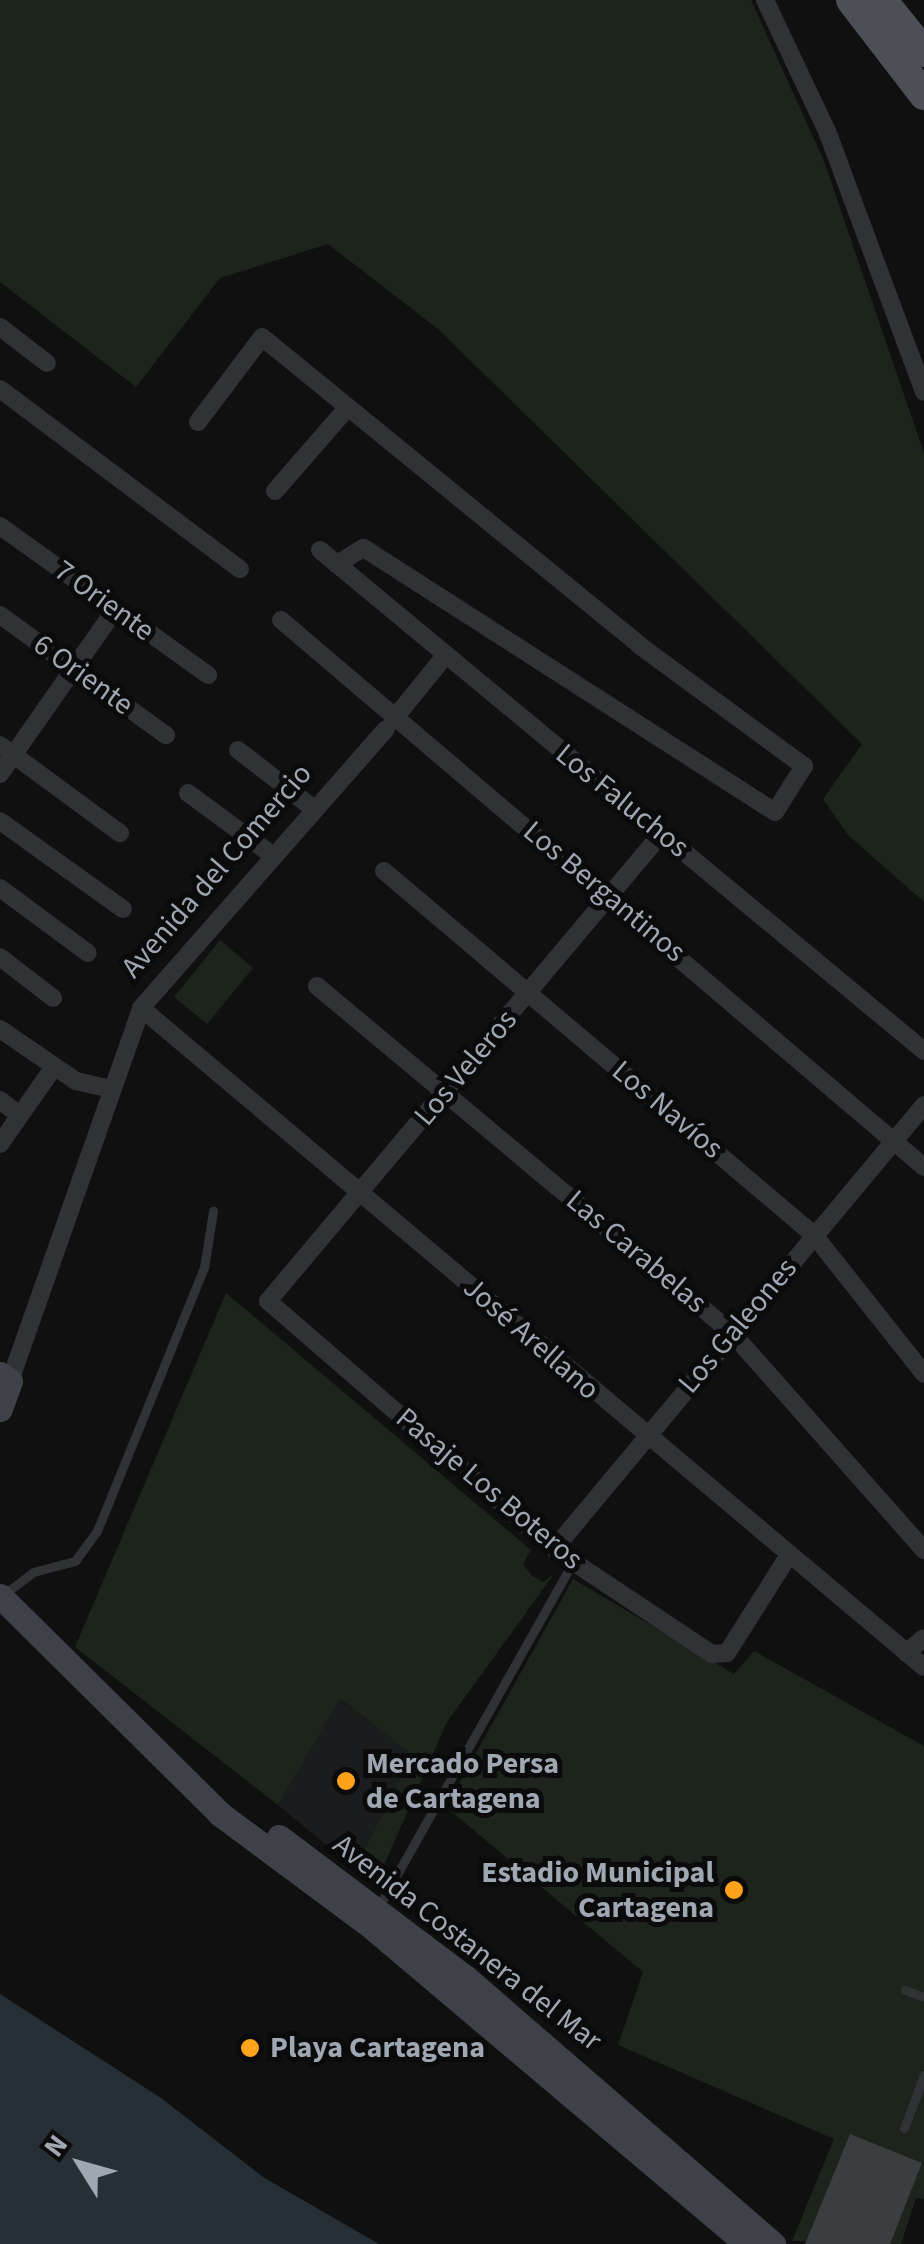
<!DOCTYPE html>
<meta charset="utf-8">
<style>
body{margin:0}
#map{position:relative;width:924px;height:2244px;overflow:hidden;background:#101011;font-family:"Source Sans 3",sans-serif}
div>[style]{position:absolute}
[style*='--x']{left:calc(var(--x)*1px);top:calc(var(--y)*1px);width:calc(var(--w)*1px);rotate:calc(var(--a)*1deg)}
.built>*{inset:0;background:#1b1c1e}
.green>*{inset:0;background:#1c241c}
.water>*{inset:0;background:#252f35}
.building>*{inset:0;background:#3b3d41}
.lane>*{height:9px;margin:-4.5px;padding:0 4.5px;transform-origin:4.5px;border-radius:4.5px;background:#303236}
.street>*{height:18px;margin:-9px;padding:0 9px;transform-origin:9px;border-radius:9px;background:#303236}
.secondary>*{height:25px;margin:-12.5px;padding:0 12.5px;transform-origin:12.5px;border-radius:12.5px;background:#3e4147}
.primary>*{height:30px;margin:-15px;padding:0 15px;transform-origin:15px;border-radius:15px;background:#4c4f56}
.dots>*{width:28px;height:28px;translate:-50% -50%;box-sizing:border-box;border:5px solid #0b0b0c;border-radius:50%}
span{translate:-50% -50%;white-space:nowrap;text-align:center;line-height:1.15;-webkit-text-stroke:10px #0b0b0c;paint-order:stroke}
.street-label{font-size:30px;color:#9fa7b3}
.poi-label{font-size:30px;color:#9fa7b3;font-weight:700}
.left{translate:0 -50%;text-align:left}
.right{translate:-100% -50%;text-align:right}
.north{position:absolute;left:30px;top:2114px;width:100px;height:100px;-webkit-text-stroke:8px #0b0b0c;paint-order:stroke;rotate:307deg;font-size:28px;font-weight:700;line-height:40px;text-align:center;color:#9fa7b3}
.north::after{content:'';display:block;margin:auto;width:35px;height:45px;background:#9fa7b3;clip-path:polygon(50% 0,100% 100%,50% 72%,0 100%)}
</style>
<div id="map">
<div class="built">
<i style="clip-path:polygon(339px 1699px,413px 1756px,354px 1868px,278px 1805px)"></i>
</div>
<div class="green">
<i style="clip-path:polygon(0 0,751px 0,824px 161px,924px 453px,924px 902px,848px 835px,823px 799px,862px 744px,438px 329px,328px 244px,220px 278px,136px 387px,0 282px)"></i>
<i style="clip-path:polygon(220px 940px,253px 968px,207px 1024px,174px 997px)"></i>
<i style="clip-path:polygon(226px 1293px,531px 1550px,523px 1564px,532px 1576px,543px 1582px,554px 1574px,447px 1722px,377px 1881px,354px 1868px,413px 1756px,340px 1699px,278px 1805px,75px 1647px)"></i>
<i style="clip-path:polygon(573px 1579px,734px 1674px,754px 1651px,924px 1746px,924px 2199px,916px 2198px,901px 2244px,792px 2241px,834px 2139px,618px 2045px,643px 1972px,446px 1807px)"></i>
</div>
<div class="water">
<i style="clip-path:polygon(0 1994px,161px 2098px,263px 2177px,379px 2244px,0 2244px)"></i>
</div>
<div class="building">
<i style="clip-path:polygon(850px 2134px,922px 2163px,890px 2244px,805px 2244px)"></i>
</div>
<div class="lane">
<i style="--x:3;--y:1595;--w:38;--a:-37"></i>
<i style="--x:33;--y:1572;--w:43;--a:-14.7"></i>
<i style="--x:75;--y:1561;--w:37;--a:-54"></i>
<i style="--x:97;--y:1531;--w:284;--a:-67.9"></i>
<i style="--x:204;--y:1268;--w:58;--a:-81"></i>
<i style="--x:378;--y:1908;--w:397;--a:-60.6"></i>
<i style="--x:905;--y:1990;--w:20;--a:20"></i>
<i style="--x:904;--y:2128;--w:57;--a:-69.3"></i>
</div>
<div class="street">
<i style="--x:765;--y:0;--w:145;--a:64.7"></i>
<i style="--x:827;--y:131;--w:278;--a:69.6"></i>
<i style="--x:0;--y:327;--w:59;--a:37.5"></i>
<i style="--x:0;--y:389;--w:300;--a:36.9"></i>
<i style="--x:198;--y:422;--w:106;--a:-53"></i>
<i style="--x:262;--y:337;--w:487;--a:39.2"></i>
<i style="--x:639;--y:645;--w:205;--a:36.3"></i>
<i style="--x:804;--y:766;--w:54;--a:122.2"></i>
<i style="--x:775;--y:812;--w:489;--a:-147.3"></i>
<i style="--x:363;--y:548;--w:31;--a:148"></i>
<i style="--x:275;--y:491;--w:111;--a:-49"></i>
<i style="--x:0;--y:526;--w:256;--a:35.6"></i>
<i style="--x:320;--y:550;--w:785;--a:39.67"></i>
<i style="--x:0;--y:615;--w:205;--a:35.9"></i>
<i style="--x:281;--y:620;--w:844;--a:40.39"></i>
<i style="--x:397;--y:715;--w:76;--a:-50.9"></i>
<i style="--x:0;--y:745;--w:149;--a:36.3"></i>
<i style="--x:238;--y:750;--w:96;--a:37.8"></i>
<i style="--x:0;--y:774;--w:200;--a:-55"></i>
<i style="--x:188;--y:793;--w:104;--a:36.4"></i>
<i style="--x:0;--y:821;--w:151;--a:35.6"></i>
<i style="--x:662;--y:833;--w:612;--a:130.09"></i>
<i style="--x:268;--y:1301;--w:379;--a:40.9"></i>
<i style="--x:554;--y:1549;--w:190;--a:33.6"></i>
<i style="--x:712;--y:1654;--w:15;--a:-4"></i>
<i style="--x:727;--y:1653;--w:116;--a:-57.7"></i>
<i style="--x:384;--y:871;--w:563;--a:40.25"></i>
<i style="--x:814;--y:1235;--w:177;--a:51.6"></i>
<i style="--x:0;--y:888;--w:109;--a:36.5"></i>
<i style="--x:0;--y:957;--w:67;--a:37.7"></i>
<i style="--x:317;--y:986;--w:541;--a:39.9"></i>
<i style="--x:732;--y:1333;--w:290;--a:48.5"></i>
<i style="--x:141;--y:1008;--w:1023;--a:40.09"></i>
<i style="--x:0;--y:1029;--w:92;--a:34.4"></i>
<i style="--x:76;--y:1081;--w:37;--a:13"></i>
<i style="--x:0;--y:1100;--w:23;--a:38"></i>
<i style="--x:0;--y:1144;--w:94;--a:-55"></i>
<i style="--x:10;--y:1381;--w:395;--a:-70.6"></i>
<i style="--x:141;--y:1008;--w:371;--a:-48.7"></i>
<i style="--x:554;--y:1549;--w:578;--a:-50.19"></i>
<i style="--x:906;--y:1653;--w:23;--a:-40"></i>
</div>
<div class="secondary">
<i style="--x:0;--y:1374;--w:12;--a:35"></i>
<i style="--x:10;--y:1381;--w:30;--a:110"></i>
<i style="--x:0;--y:1596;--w:310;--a:44.7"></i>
<i style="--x:220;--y:1814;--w:183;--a:36.6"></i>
<i style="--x:367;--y:1923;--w:497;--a:40.2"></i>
<i style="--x:279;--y:1837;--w:233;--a:37"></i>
<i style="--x:465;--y:1977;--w:408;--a:40.9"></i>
</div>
<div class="primary">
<i style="--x:851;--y:0;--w:120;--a:52.5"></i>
<i style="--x:882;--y:0;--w:67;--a:51.1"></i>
</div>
<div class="dots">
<i style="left:346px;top:1781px;background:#ffa31a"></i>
<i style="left:734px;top:1890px;background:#ffa31a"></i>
<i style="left:250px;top:2048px;background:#ffa31a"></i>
</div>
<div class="street-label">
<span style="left:104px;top:601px;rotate:36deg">7 Oriente</span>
<span style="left:83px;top:675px;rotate:36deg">6 Oriente</span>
<span style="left:622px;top:801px;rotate:39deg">Los Faluchos</span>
<span style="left:217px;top:871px;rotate:-49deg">Avenida del Comercio</span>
<span style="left:604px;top:892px;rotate:40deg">Los Bergantinos</span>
<span style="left:466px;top:1068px;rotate:-50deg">Los Veleros</span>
<span style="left:667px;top:1110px;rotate:40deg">Los Navíos</span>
<span style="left:636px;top:1252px;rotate:40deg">Las Carabelas</span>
<span style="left:738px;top:1326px;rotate:-50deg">Los Galeones</span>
<span style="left:531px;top:1339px;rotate:41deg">José Arellano</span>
<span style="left:489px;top:1489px;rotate:40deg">Pasaje Los Boteros</span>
<span style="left:467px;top:1943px;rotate:38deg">Avenida Costanera del Mar</span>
</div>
<div class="poi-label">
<span class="left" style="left:366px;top:1781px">Mercado Persa<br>de Cartagena</span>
<span class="right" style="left:714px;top:1890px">Estadio Municipal<br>Cartagena</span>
<span class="left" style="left:270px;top:2048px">Playa Cartagena</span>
</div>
<div class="north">N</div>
</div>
